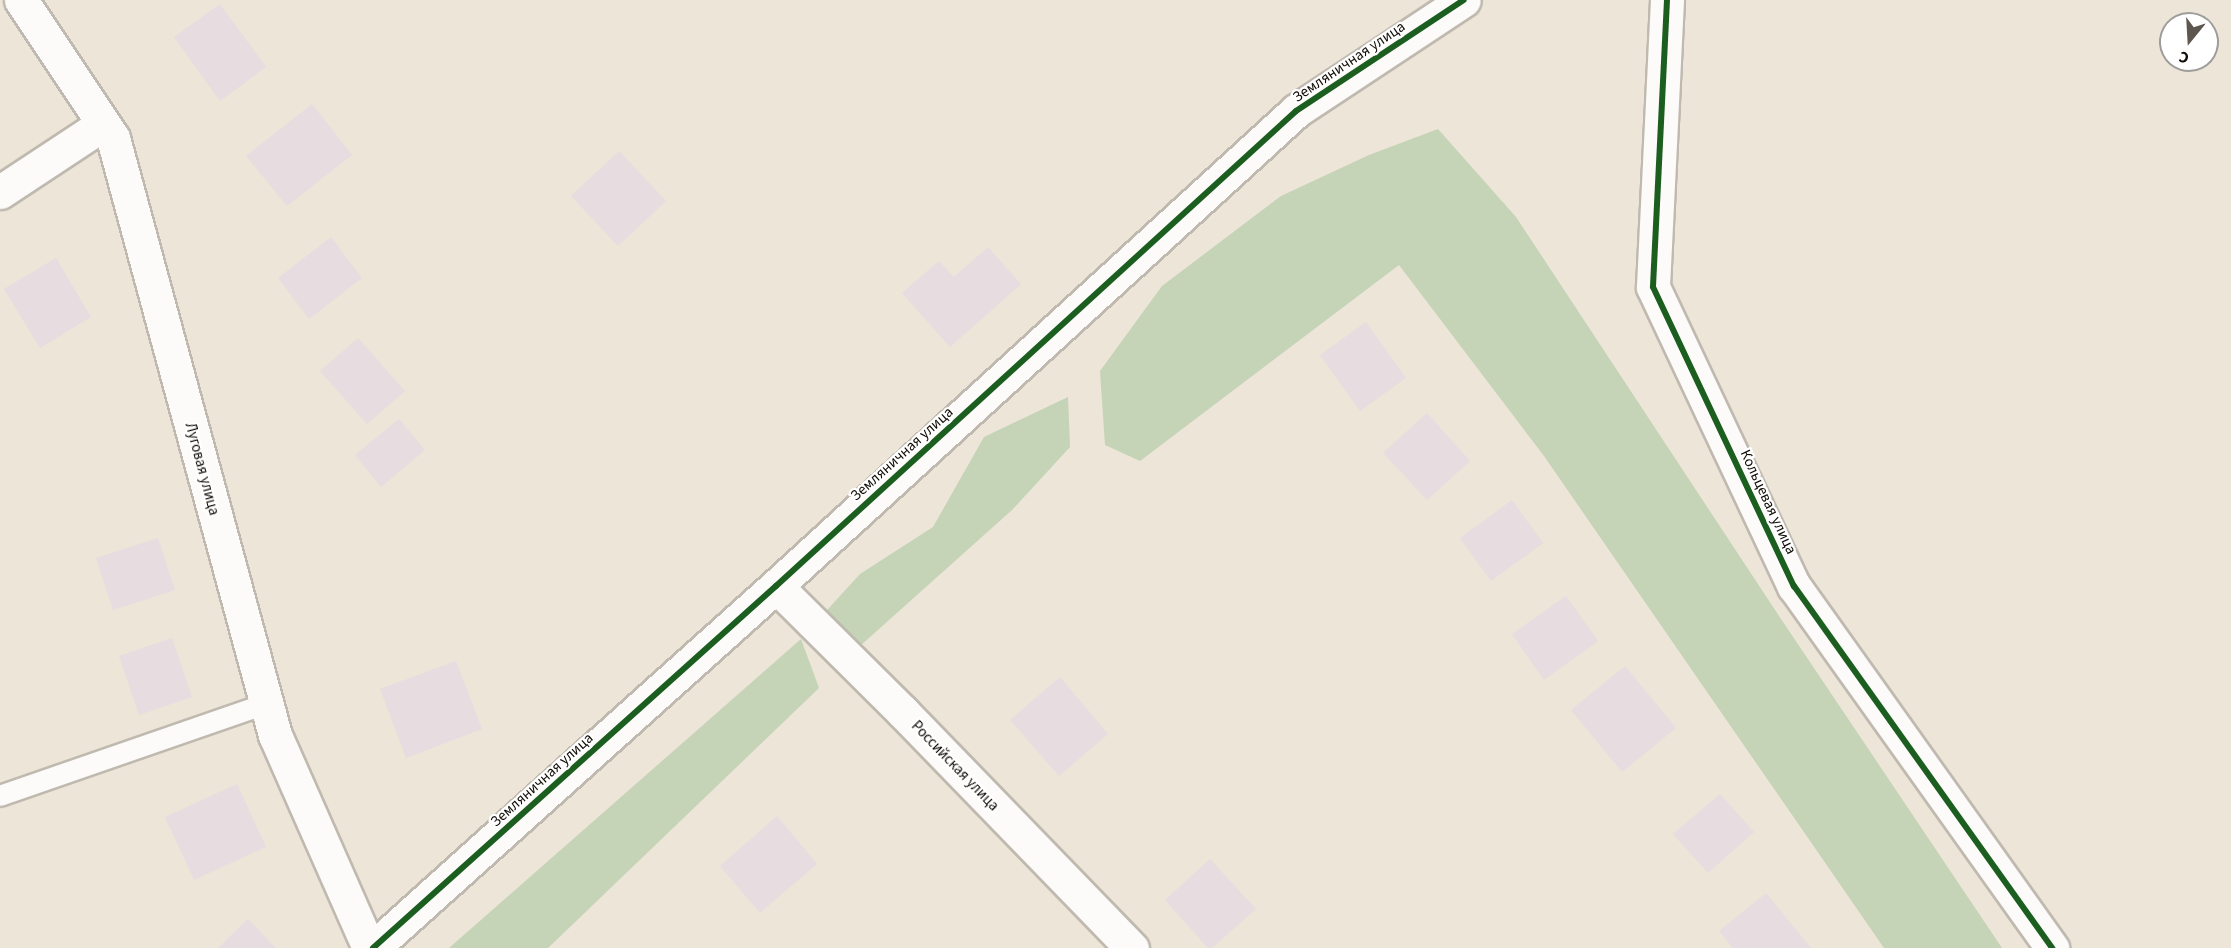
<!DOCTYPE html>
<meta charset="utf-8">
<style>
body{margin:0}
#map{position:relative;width:2231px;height:948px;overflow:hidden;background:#ece5d8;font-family:"Source Sans 3",sans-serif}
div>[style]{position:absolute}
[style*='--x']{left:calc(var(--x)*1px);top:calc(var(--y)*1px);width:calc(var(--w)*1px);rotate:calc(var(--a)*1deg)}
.green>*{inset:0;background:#c5d3b6}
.building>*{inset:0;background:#e7dce0}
.roads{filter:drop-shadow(2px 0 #bfb9af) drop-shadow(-2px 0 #bfb9af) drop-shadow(0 2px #bfb9af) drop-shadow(0 -2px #bfb9af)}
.lane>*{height:20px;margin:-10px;padding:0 10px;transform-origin:10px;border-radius:10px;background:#fcfbf9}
.street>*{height:33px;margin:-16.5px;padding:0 16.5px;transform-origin:16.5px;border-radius:16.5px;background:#fcfbf9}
.secondary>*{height:33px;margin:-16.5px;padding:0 16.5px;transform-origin:16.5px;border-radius:16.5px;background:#fcfbf9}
.cycleway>*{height:6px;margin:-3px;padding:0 3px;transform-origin:3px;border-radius:3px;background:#1b5e20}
span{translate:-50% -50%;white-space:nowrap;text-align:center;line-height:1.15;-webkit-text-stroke:4.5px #fff;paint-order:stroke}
.street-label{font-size:15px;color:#100b05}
.north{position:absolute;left:2159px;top:12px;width:60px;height:60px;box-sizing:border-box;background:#fff;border:2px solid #9f9d9b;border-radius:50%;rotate:198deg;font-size:16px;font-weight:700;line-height:24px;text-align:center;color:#100b05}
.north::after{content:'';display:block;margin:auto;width:21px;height:27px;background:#5d574f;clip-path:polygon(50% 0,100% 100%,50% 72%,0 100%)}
</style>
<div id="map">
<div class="green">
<i style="clip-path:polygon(1438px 129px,1516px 217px,1779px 616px,2002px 948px,1884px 948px,1544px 456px,1399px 265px,1140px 461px,1105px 445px,1100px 371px,1162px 286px,1281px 196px,1369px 155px)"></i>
<i style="clip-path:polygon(1068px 397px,1070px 447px,1012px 510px,851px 654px,818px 620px,860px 574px,933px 527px,984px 437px)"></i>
<i style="clip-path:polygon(801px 639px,819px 688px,548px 948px,449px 948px)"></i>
</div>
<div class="building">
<i style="clip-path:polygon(220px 4px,266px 67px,220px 101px,174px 37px)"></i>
<i style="clip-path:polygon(312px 104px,352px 155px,287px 206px,246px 156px)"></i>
<i style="clip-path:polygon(619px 151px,666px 201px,618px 246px,571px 196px)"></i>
<i style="clip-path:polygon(331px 237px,362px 278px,309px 319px,278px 278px)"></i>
<i style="clip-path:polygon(988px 247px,1021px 284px,950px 347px,902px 293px,939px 261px,954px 277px)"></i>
<i style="clip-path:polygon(56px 258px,91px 317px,40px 348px,4px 289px)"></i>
<i style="clip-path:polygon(1366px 322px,1406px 378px,1360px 411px,1320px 355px)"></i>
<i style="clip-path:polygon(358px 338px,405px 391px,367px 424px,320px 371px)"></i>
<i style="clip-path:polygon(1427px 413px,1470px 461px,1427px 500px,1383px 453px)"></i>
<i style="clip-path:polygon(399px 419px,425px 450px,381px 487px,355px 455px)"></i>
<i style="clip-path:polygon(1512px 500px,1543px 543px,1491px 581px,1460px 538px)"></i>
<i style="clip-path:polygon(158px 538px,175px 590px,113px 610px,96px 558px)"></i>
<i style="clip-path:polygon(1566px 596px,1598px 641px,1544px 680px,1512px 634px)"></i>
<i style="clip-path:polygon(172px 638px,192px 697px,139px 715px,119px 656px)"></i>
<i style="clip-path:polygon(456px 661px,482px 729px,406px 758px,380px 689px)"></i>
<i style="clip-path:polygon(1625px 666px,1676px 728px,1622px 772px,1571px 710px)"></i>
<i style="clip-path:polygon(1060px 677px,1108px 734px,1059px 776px,1010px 720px)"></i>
<i style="clip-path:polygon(237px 784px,266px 847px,194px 880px,165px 817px)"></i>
<i style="clip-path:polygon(1720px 794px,1754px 832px,1708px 873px,1673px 834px)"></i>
<i style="clip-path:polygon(777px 816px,817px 864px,760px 913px,720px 866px)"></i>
<i style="clip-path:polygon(1210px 859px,1256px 909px,1212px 948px,1208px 948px,1165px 900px)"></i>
<i style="clip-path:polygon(1766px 893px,1811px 948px,1733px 948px,1719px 931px)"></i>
<i style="clip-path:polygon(248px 919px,276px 948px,218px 948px)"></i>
</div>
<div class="roads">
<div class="lane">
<i style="--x:0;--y:796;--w:281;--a:-19.1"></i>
</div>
<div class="street">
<i style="--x:21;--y:0;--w:166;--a:56.3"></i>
<i style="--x:113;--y:138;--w:619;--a:74.82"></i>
<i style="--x:275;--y:735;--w:233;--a:66.2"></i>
<i style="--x:0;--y:192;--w:123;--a:-33.4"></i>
<i style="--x:776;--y:586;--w:179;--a:44.8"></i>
<i style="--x:903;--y:712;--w:329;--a:45.9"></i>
<i style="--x:373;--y:948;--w:542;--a:-41.93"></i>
<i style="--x:776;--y:586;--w:704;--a:-42.41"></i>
<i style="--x:1296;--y:111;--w:201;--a:-33.5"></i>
</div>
<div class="secondary">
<i style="--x:1667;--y:0;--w:287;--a:92.8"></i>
<i style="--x:1653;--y:287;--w:331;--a:64.8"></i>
<i style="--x:1794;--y:586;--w:445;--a:54.5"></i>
</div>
</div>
<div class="cycleway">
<i style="--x:1667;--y:0;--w:287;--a:92.8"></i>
<i style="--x:1653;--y:287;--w:331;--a:64.8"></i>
<i style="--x:1794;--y:586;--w:445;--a:54.5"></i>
<i style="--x:373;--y:948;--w:542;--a:-41.93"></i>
<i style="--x:776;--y:586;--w:704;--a:-42.41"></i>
<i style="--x:1296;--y:111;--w:201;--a:-33.5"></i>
</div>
<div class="street-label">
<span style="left:1349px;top:62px;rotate:-34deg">Земляничная улица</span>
<span style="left:902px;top:454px;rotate:-42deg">Земляничная улица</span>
<span style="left:202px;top:469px;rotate:75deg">Луговая улица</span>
<span style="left:1768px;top:502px;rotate:65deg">Кольцевая улица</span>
<span style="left:955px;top:766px;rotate:46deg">Российская улица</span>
<span style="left:542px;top:780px;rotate:-42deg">Земляничная улица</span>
</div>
<div class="north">С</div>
</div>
